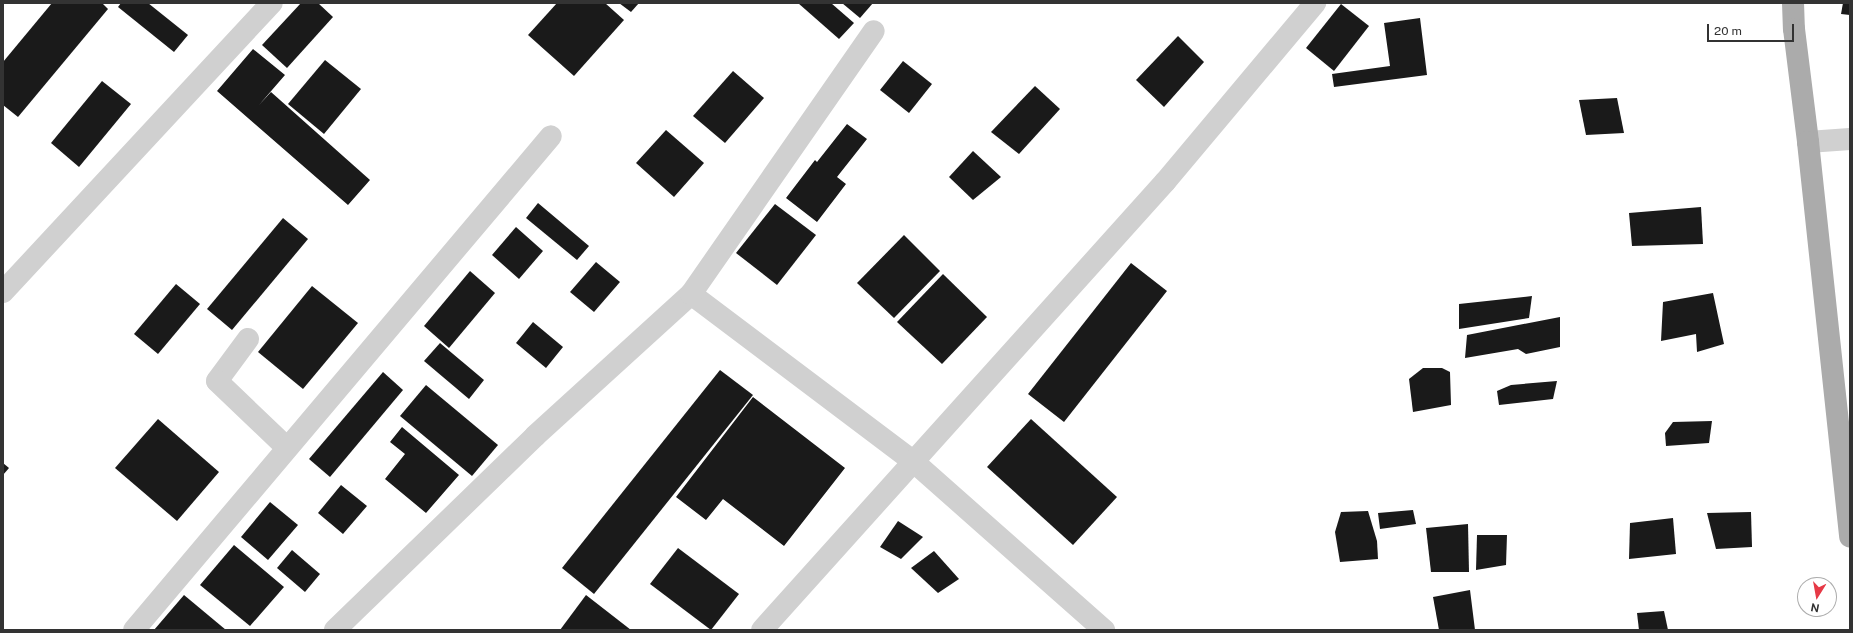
<!DOCTYPE html>
<style>
body{margin:0}
#map{position:relative;width:1853px;height:633px;overflow:hidden;background:#fff;font-family:"Public Sans",sans-serif}
div>[style]{position:absolute}
[style*='--x']{left:calc(var(--x)*1px);top:calc(var(--y)*1px);width:calc(var(--w)*1px);rotate:calc(var(--a)*1deg)}
.building>*{inset:0;background:#1a1a1a}
.minor>*{height:22px;margin:-11px;padding:0 11px;transform-origin:11px;border-radius:11px;background:#d0d0d0}
.major>*{height:22px;margin:-11px;padding:0 11px;transform-origin:11px;border-radius:11px;background:#ababab}
span{translate:-50% -50%;white-space:nowrap;text-align:center;line-height:1.15;-webkit-text-stroke:4px #fff;paint-order:stroke}
.frame{position:absolute;inset:0;border:4px solid #333;pointer-events:none}
.north{position:absolute;left:1797px;top:577px;width:40px;height:40px;box-sizing:border-box;background:#fff;border:1px solid #adadad;border-radius:50%;rotate:191deg;font-size:11px;font-weight:700;line-height:16px;text-align:center;color:#333}
.north::after{content:'';display:block;margin:auto;width:14px;height:18px;background:#e63946;clip-path:polygon(50% 0,100% 100%,50% 72%,0 100%)}
.scale{position:absolute;left:1707px;top:24px;width:87px;height:18px;box-sizing:border-box;border:2px solid #333;border-top:0;padding-left:5px;font-size:12px;line-height:14px;white-space:nowrap;color:#333;-webkit-text-stroke:3px #fff;paint-order:stroke}
</style>
<div id="map">
<div class="building">
<i style="clip-path:polygon(52px 3px,102px 3px,108px 9px,18px 117px,3px 105px,3px 62px)"></i>
<i style="clip-path:polygon(121px 3px,148px 3px,188px 35px,174px 52px,118px 7px)"></i>
<i style="clip-path:polygon(301px 3px,318px 3px,333px 17px,287px 68px,262px 45px)"></i>
<i style="clip-path:polygon(557px 3px,605px 3px,624px 20px,574px 76px,528px 35px)"></i>
<i style="clip-path:polygon(619px 3px,639px 3px,631px 12px)"></i>
<i style="clip-path:polygon(798px 3px,831px 3px,854px 23px,839px 39px)"></i>
<i style="clip-path:polygon(842px 3px,873px 3px,860px 18px)"></i>
<i style="clip-path:polygon(1843px 3px,1850px 3px,1850px 15px,1841px 14px)"></i>
<i style="clip-path:polygon(1341px 4px,1369px 26px,1334px 71px,1306px 48px)"></i>
<i style="clip-path:polygon(1420px 18px,1427px 75px,1334px 87px,1332px 74px,1390px 66px,1384px 23px)"></i>
<i style="clip-path:polygon(1178px 36px,1204px 62px,1164px 107px,1136px 80px)"></i>
<i style="clip-path:polygon(253px 49px,285px 75px,259px 105px,271px 92px,370px 180px,348px 205px,217px 91px)"></i>
<i style="clip-path:polygon(325px 60px,361px 89px,324px 134px,288px 104px)"></i>
<i style="clip-path:polygon(903px 61px,932px 84px,909px 113px,880px 90px)"></i>
<i style="clip-path:polygon(733px 71px,764px 98px,725px 143px,693px 116px)"></i>
<i style="clip-path:polygon(102px 81px,131px 104px,79px 167px,51px 143px)"></i>
<i style="clip-path:polygon(1035px 86px,1060px 109px,1019px 154px,991px 132px)"></i>
<i style="clip-path:polygon(1617px 98px,1624px 133px,1586px 135px,1579px 100px)"></i>
<i style="clip-path:polygon(847px 124px,867px 139px,837px 177px,846px 184px,817px 222px,786px 198px,815px 160px,817px 162px)"></i>
<i style="clip-path:polygon(666px 130px,704px 163px,674px 197px,636px 163px)"></i>
<i style="clip-path:polygon(973px 151px,1001px 177px,973px 200px,949px 177px)"></i>
<i style="clip-path:polygon(538px 203px,589px 246px,577px 260px,526px 218px)"></i>
<i style="clip-path:polygon(775px 204px,816px 235px,777px 285px,736px 253px)"></i>
<i style="clip-path:polygon(1701px 207px,1703px 244px,1632px 246px,1629px 213px)"></i>
<i style="clip-path:polygon(283px 218px,308px 239px,232px 330px,207px 309px)"></i>
<i style="clip-path:polygon(516px 227px,543px 251px,519px 279px,492px 255px)"></i>
<i style="clip-path:polygon(904px 235px,940px 271px,894px 318px,857px 283px)"></i>
<i style="clip-path:polygon(596px 262px,620px 282px,594px 312px,570px 292px)"></i>
<i style="clip-path:polygon(1131px 263px,1167px 291px,1064px 422px,1028px 394px)"></i>
<i style="clip-path:polygon(470px 271px,495px 293px,449px 348px,424px 326px)"></i>
<i style="clip-path:polygon(943px 274px,987px 317px,942px 364px,897px 322px)"></i>
<i style="clip-path:polygon(176px 284px,200px 304px,158px 354px,134px 334px)"></i>
<i style="clip-path:polygon(312px 286px,358px 323px,303px 389px,258px 352px)"></i>
<i style="clip-path:polygon(1713px 293px,1724px 344px,1697px 352px,1696px 334px,1661px 341px,1663px 302px)"></i>
<i style="clip-path:polygon(1532px 296px,1529px 318px,1459px 329px,1459px 304px)"></i>
<i style="clip-path:polygon(1560px 317px,1560px 347px,1526px 354px,1518px 349px,1465px 358px,1467px 335px)"></i>
<i style="clip-path:polygon(533px 322px,563px 347px,546px 368px,516px 343px)"></i>
<i style="clip-path:polygon(440px 343px,484px 380px,469px 399px,424px 361px)"></i>
<i style="clip-path:polygon(1423px 368px,1442px 368px,1450px 372px,1451px 405px,1413px 412px,1409px 379px)"></i>
<i style="clip-path:polygon(720px 370px,753px 395px,594px 594px,562px 568px)"></i>
<i style="clip-path:polygon(383px 372px,403px 390px,330px 477px,309px 459px)"></i>
<i style="clip-path:polygon(1557px 381px,1553px 399px,1499px 405px,1497px 391px,1511px 385px)"></i>
<i style="clip-path:polygon(426px 385px,498px 445px,472px 476px,400px 416px)"></i>
<i style="clip-path:polygon(753px 397px,845px 468px,784px 546px,723px 499px,706px 520px,676px 497px)"></i>
<i style="clip-path:polygon(158px 419px,219px 472px,177px 521px,115px 468px)"></i>
<i style="clip-path:polygon(1031px 419px,1117px 497px,1073px 545px,987px 467px)"></i>
<i style="clip-path:polygon(1712px 421px,1709px 443px,1666px 446px,1665px 433px,1673px 422px)"></i>
<i style="clip-path:polygon(402px 427px,459px 475px,426px 513px,385px 479px,405px 454px,390px 442px)"></i>
<i style="clip-path:polygon(3px 463px,9px 468px,3px 475px)"></i>
<i style="clip-path:polygon(341px 485px,367px 506px,343px 534px,318px 513px)"></i>
<i style="clip-path:polygon(270px 502px,298px 525px,268px 560px,241px 537px)"></i>
<i style="clip-path:polygon(1413px 510px,1416px 524px,1380px 529px,1378px 513px)"></i>
<i style="clip-path:polygon(1368px 511px,1377px 541px,1378px 559px,1340px 562px,1335px 532px,1341px 512px)"></i>
<i style="clip-path:polygon(1751px 512px,1752px 547px,1716px 549px,1707px 513px)"></i>
<i style="clip-path:polygon(1673px 518px,1676px 554px,1629px 559px,1630px 523px)"></i>
<i style="clip-path:polygon(898px 521px,923px 537px,901px 559px,880px 547px)"></i>
<i style="clip-path:polygon(1468px 524px,1469px 572px,1431px 572px,1426px 528px)"></i>
<i style="clip-path:polygon(1477px 535px,1507px 535px,1506px 565px,1476px 570px)"></i>
<i style="clip-path:polygon(234px 545px,284px 587px,250px 626px,200px 585px)"></i>
<i style="clip-path:polygon(678px 548px,739px 594px,711px 630px,650px 584px)"></i>
<i style="clip-path:polygon(292px 550px,320px 574px,305px 592px,277px 568px)"></i>
<i style="clip-path:polygon(934px 551px,959px 579px,938px 593px,911px 568px)"></i>
<i style="clip-path:polygon(1470px 590px,1475px 630px,1439px 630px,1433px 597px)"></i>
<i style="clip-path:polygon(184px 595px,226px 630px,154px 630px)"></i>
<i style="clip-path:polygon(586px 595px,631px 630px,560px 630px)"></i>
<i style="clip-path:polygon(1664px 611px,1668px 630px,1639px 630px,1637px 613px)"></i>
</div>
<div class="minor">
<i style="--x:1808;--y:142;--w:42;--a:-4.1"></i>
<i style="--x:3;--y:292;--w:395;--a:-47.1"></i>
<i style="--x:691;--y:294;--w:279;--a:37"></i>
<i style="--x:914;--y:462;--w:254;--a:41.5"></i>
<i style="--x:248;--y:339;--w:52;--a:126.4"></i>
<i style="--x:217;--y:381;--w:97;--a:43.7"></i>
<i style="--x:134;--y:630;--w:646;--a:-49.83"></i>
<i style="--x:335;--y:630;--w:279;--a:-44.1"></i>
<i style="--x:535;--y:436;--w:211;--a:-42.3"></i>
<i style="--x:691;--y:294;--w:320;--a:-55.2"></i>
<i style="--x:762;--y:630;--w:603;--a:-48.03"></i>
<i style="--x:1165;--y:182;--w:234;--a:-50"></i>
</div>
<div class="major">
<i style="--x:1793;--y:3;--w:26;--a:88"></i>
<i style="--x:1794;--y:29;--w:114;--a:82.9"></i>
<i style="--x:1808;--y:142;--w:397;--a:83.9"></i>
</div>
<div class="frame"></div>
<div class="north">N</div>
<div class="scale">20 m</div>
</div>
